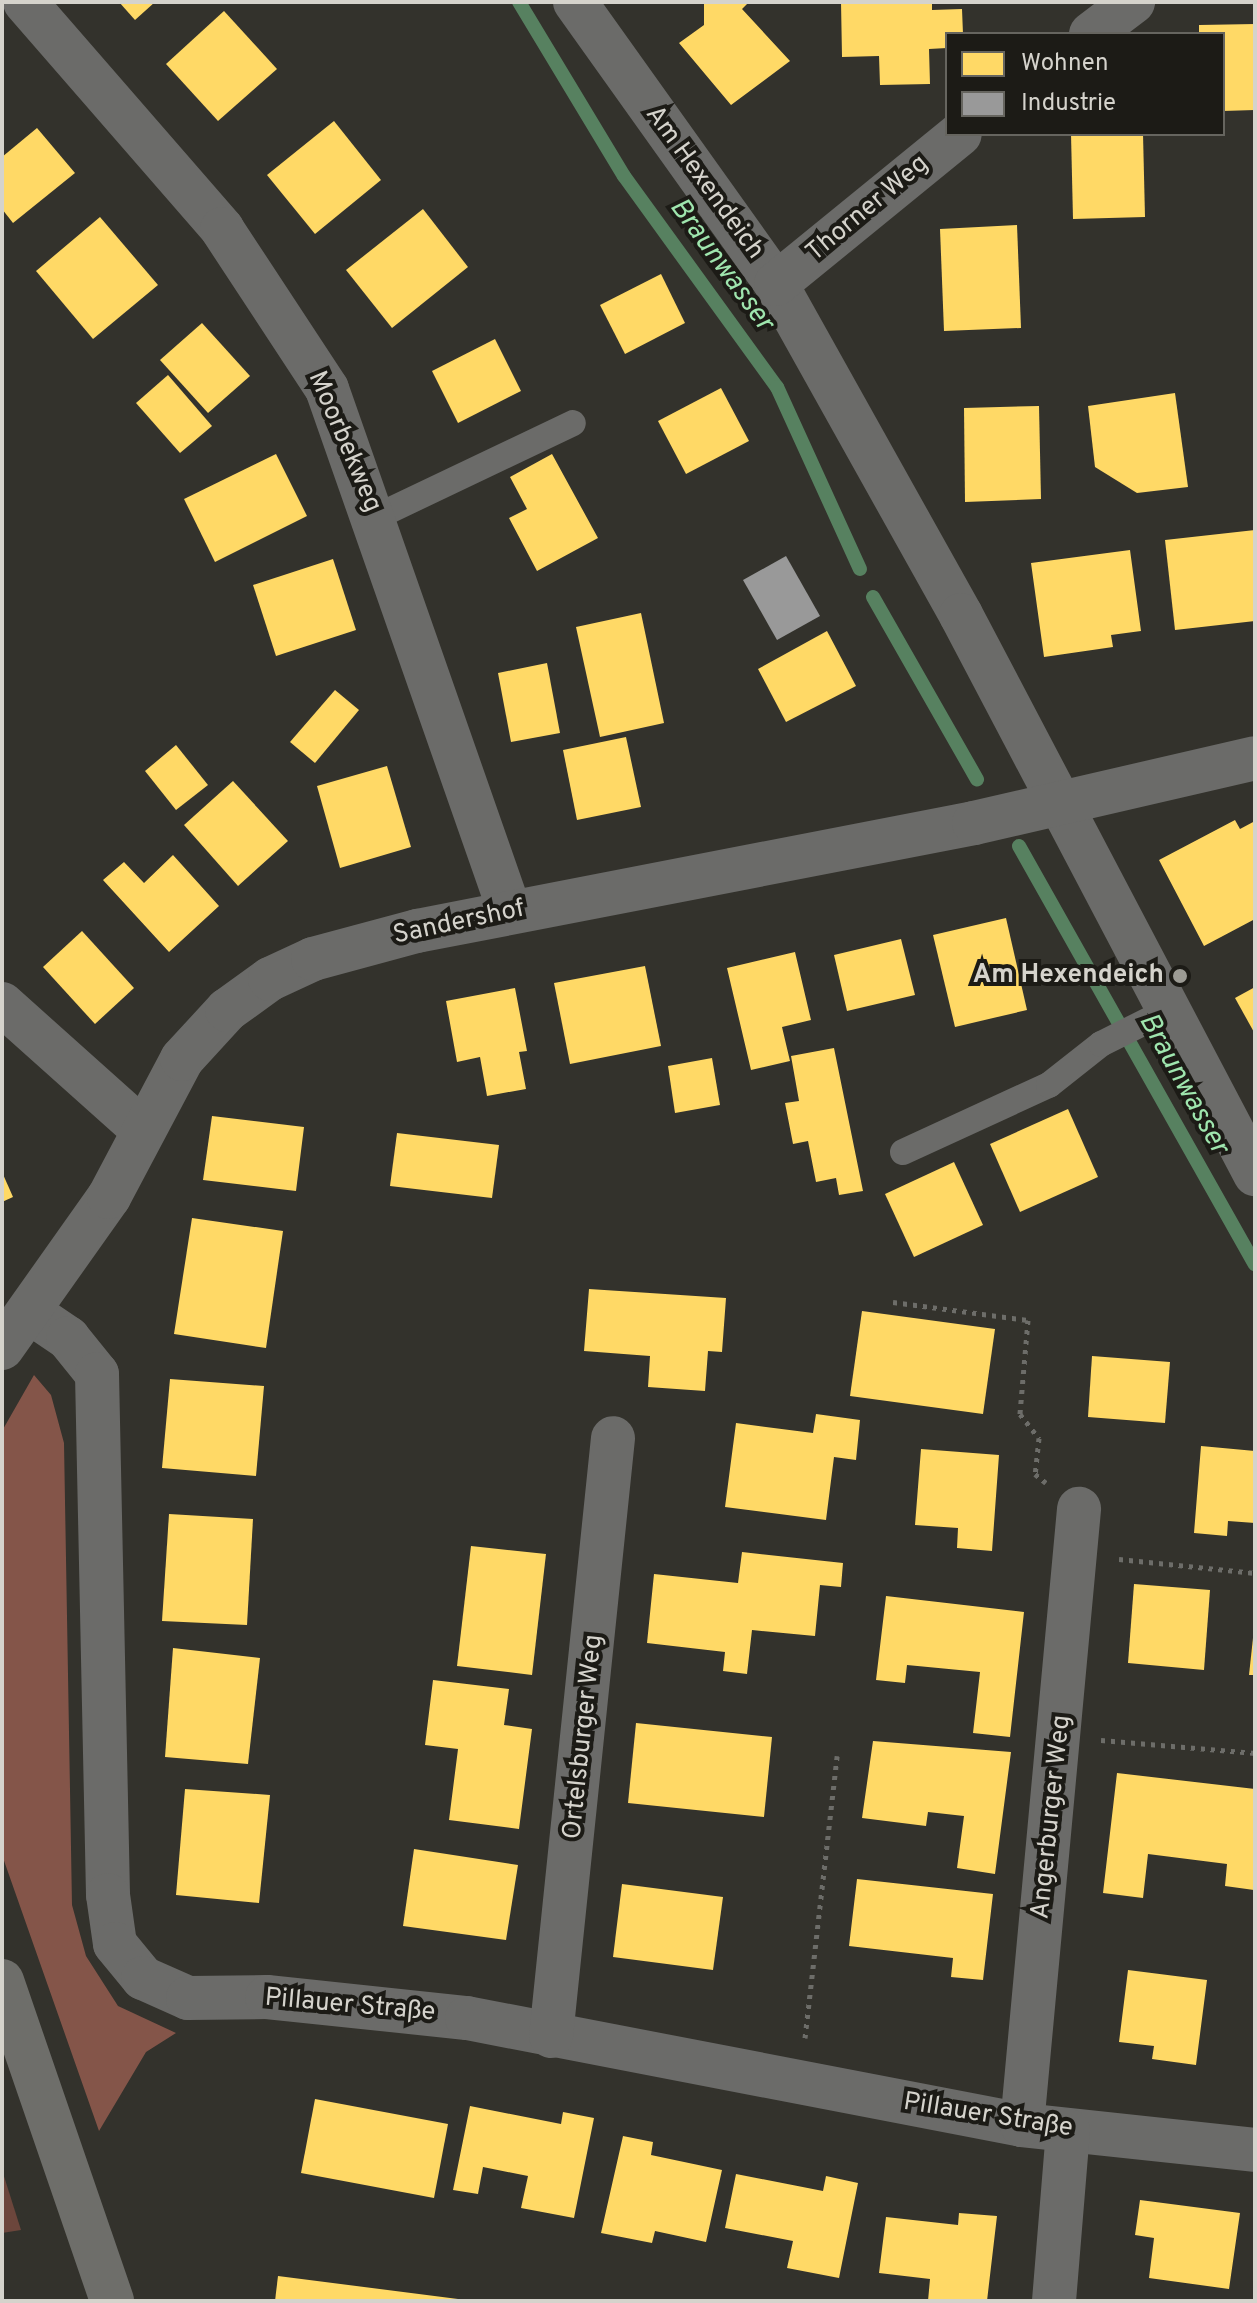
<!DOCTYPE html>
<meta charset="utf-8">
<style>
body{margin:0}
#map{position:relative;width:1257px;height:2303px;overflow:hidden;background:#33322c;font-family:Overpass,sans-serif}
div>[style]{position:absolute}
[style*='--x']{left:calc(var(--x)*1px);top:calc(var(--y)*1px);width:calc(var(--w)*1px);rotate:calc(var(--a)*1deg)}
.green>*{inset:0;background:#6c463c}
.forest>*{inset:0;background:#845549}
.homes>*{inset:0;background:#ffd966}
.industry>*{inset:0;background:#999}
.stream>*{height:14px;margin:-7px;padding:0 7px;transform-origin:7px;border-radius:7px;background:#578160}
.path>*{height:5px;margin-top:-2.5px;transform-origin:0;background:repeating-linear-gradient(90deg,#6d6d69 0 4px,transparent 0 10px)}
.service>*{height:26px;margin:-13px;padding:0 13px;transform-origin:13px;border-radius:13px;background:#6b6b69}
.minor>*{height:44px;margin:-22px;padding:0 22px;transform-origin:22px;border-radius:22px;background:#6b6b69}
.secondary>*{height:44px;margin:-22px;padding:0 22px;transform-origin:22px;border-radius:22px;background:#6e6e6a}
.dots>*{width:22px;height:22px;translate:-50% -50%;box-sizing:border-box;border:4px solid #1c1b16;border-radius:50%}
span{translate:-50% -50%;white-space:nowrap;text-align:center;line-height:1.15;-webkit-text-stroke:8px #1c1b16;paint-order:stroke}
.street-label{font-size:26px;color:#d5d3cc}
.poi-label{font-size:26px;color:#d5d3cc;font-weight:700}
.right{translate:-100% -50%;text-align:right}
.water-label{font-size:28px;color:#9fe6ae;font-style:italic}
.frame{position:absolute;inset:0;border:4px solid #d5d3cc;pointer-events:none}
.legend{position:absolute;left:945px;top:32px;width:280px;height:104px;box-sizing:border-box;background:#1c1b16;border:2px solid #66655f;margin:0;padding:10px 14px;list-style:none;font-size:24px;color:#d5d3cc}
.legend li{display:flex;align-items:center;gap:16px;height:40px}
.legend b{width:40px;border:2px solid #66655f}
</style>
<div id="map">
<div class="green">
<i style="clip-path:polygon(2px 2170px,21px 2230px,2px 2233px)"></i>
</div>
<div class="forest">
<i style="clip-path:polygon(34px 1375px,51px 1395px,64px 1443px,72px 1905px,86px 1956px,118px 2006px,176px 2033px,146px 2052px,99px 2131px,2px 1855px,2px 1431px)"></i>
</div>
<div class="homes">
<i style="clip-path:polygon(119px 2px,155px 2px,135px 20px)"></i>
<i style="clip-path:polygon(704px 2px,749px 2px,742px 9px,790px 61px,731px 105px,679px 43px,704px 25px)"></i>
<i style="clip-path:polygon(841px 2px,932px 2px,932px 10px,962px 9px,963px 34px,947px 34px,947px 48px,929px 49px,930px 84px,880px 85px,879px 56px,842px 57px)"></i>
<i style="clip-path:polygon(224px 11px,277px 69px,218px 121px,166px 64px)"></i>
<i style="clip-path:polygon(1255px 24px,1255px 110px,1223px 111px,1223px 34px,1199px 34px,1199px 25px)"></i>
<i style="clip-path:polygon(334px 121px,381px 180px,315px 234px,267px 175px)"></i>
<i style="clip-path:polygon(37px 128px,75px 173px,13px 223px,2px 209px,2px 157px)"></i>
<i style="clip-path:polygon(1071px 134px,1143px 134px,1145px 217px,1073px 219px)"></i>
<i style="clip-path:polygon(423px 209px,468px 267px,392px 328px,346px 270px)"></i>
<i style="clip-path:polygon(100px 217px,158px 285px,93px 339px,36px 271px)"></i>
<i style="clip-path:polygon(1017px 225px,1021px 328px,944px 331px,940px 229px)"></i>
<i style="clip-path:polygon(661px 274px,685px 323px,625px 354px,600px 305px)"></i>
<i style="clip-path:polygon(202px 323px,250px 376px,208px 413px,160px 360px)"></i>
<i style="clip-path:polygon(495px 339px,521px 391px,458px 423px,432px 371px)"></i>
<i style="clip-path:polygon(168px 375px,212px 426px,180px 453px,136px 403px)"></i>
<i style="clip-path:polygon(721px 388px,749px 441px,686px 474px,658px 421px)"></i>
<i style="clip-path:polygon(1175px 393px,1188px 487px,1137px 493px,1095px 467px,1088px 406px)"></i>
<i style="clip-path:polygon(1039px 406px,1041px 499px,965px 502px,964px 408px)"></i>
<i style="clip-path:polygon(276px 454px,307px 516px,215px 562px,184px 499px)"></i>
<i style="clip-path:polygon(552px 454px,598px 538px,537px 571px,509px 518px,527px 509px,510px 477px)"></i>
<i style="clip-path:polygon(1255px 530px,1255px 621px,1175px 630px,1165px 540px)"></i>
<i style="clip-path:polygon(1130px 550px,1141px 631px,1111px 635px,1113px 647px,1044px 657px,1031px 563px)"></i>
<i style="clip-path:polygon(333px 559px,356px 630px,276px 656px,253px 585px)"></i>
<i style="clip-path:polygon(641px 613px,664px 723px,600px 737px,576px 627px)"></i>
<i style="clip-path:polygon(827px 631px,856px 686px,786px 722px,758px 669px)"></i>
<i style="clip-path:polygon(547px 663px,560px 733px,511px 742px,498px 673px)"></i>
<i style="clip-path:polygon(335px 690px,359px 710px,315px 763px,290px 742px)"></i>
<i style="clip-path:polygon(626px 737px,641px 807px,577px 820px,563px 750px)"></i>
<i style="clip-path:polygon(176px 745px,208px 785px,176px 810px,145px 771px)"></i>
<i style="clip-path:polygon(387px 766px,411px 847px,340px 868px,317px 786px)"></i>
<i style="clip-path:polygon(233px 781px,288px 841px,238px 886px,184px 825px)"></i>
<i style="clip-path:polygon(1235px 820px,1240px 829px,1255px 821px,1255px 919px,1204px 946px,1159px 860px)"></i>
<i style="clip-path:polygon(173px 855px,219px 906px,169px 952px,103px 880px,124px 862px,144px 883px)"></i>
<i style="clip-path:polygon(1006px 918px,1027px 1010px,955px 1027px,933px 935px)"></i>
<i style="clip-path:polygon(82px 931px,134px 988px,95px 1024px,43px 967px)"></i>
<i style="clip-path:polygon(901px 939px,915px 995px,847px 1011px,834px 955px)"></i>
<i style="clip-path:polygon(795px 952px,811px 1020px,782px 1027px,790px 1061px,751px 1070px,727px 968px)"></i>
<i style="clip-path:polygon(645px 966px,661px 1046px,570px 1064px,554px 983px)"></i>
<i style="clip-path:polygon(1255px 987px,1255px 1034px,1235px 998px)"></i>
<i style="clip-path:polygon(515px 988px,527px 1051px,519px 1052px,526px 1089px,487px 1096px,480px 1057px,457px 1062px,446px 1001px)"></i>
<i style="clip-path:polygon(834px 1048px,863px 1191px,839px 1195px,836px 1178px,816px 1182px,808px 1141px,793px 1144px,785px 1103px,799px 1101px,791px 1056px)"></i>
<i style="clip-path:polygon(712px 1058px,720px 1105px,675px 1113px,668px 1066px)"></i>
<i style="clip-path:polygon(1068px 1109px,1098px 1177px,1020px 1212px,990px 1144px)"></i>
<i style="clip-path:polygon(212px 1116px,304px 1127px,296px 1191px,203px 1180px)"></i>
<i style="clip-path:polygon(397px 1133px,499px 1145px,492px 1198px,390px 1186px)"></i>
<i style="clip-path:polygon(954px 1162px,983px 1225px,914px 1257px,885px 1194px)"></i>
<i style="clip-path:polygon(2px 1172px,13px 1197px,2px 1202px)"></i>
<i style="clip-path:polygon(192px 1218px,283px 1231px,266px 1348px,174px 1334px)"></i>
<i style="clip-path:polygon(589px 1289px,726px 1298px,722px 1352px,708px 1351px,705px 1391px,648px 1387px,650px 1356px,584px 1351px)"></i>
<i style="clip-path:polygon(862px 1311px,995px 1329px,983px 1414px,850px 1396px)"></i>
<i style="clip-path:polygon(1092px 1356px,1170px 1362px,1165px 1423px,1088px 1417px)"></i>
<i style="clip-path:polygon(170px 1379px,264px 1386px,256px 1476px,162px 1468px)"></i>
<i style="clip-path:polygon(816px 1414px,860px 1420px,856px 1460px,834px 1457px,826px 1520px,725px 1507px,736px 1423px,813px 1433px)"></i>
<i style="clip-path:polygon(1201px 1446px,1255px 1451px,1255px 1523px,1228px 1521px,1227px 1536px,1194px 1533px)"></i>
<i style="clip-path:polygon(921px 1449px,999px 1455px,992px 1551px,957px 1548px,958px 1528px,915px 1525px)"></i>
<i style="clip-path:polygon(169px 1514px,253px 1519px,247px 1625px,162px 1621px)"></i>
<i style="clip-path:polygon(471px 1546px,546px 1554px,532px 1675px,457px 1666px)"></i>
<i style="clip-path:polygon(742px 1552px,843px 1563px,841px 1587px,820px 1585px,815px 1636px,752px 1630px,747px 1674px,723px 1671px,725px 1652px,647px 1643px,654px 1574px,738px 1583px)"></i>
<i style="clip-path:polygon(1134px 1584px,1210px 1590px,1204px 1670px,1128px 1663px)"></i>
<i style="clip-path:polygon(886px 1596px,1024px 1612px,1010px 1737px,973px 1733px,980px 1672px,907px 1665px,905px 1683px,876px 1680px)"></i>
<i style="clip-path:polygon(1253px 1638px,1255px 1638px,1255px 1675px,1249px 1675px)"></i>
<i style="clip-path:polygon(173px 1648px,260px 1658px,248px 1764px,165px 1757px)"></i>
<i style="clip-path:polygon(433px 1680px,509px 1689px,504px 1725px,532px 1729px,519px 1829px,449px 1820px,458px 1749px,425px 1745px)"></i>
<i style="clip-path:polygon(636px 1723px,772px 1737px,764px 1817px,628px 1803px)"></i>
<i style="clip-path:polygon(873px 1741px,1011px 1752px,995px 1874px,957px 1868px,964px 1816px,928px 1812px,926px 1826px,862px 1818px)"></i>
<i style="clip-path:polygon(1117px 1773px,1255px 1789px,1254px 1890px,1225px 1886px,1227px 1864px,1148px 1854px,1143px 1898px,1103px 1893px)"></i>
<i style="clip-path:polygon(185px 1789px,270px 1795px,259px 1903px,176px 1895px)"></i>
<i style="clip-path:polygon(414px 1849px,518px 1865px,506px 1940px,403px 1926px)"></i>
<i style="clip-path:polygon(857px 1879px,993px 1894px,983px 1980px,951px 1977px,953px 1958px,849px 1946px)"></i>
<i style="clip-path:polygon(622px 1884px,723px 1897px,713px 1970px,613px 1957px)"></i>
<i style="clip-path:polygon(1128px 1970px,1207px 1980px,1196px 2065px,1152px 2059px,1154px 2046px,1119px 2042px)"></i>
<i style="clip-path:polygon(315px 2099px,448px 2124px,434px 2198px,301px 2173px)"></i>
<i style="clip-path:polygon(470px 2106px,561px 2124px,563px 2112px,594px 2118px,574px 2218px,521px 2208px,528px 2176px,483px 2167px,478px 2194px,453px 2190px)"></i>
<i style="clip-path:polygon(623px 2136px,653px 2142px,651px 2155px,722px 2170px,706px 2242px,655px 2231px,652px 2243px,601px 2233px)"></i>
<i style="clip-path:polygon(736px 2174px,823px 2191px,826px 2176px,858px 2183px,839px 2278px,787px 2268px,793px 2241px,725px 2228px)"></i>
<i style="clip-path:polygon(1140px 2200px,1240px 2213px,1229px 2289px,1149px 2278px,1154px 2238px,1135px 2235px)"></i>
<i style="clip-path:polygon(959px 2213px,997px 2216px,987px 2301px,928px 2301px,930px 2279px,879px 2273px,886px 2217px,958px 2225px)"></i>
<i style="clip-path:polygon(278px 2276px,458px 2299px,457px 2301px,275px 2301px)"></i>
</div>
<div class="industry">
<i style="clip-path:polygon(786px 556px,820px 616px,777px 640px,743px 580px)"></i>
</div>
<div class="stream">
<i style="--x:519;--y:2;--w:203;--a:58.9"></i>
<i style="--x:624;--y:176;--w:261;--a:54.1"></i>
<i style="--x:777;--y:387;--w:200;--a:65.5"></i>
<i style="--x:873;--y:597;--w:210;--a:60.3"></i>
<i style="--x:1019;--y:846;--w:480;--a:60.6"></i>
</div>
<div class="path">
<i style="--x:893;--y:1302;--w:136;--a:7.6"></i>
<i style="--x:1028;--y:1320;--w:94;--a:94.9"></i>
<i style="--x:1020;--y:1414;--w:31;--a:52"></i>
<i style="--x:1039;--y:1438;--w:36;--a:96"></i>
<i style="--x:1035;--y:1474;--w:14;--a:39"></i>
<i style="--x:1119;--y:1559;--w:137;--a:5.9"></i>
<i style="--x:1101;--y:1740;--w:155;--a:4.8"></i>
<i style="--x:805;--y:2038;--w:284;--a:-83.5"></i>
</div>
<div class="service">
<i style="--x:376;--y:517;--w:218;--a:-25.5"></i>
<i style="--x:903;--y:1152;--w:161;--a:-24.7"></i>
<i style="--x:1049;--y:1085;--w:66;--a:-38.3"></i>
<i style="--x:1101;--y:1044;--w:74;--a:-26.6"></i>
</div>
<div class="minor">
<i style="--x:25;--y:2;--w:301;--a:49"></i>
<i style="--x:222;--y:229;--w:191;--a:56.7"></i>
<i style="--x:327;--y:389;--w:554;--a:70.71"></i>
<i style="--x:575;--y:2;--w:346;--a:54.5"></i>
<i style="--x:776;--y:284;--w:379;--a:60.8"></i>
<i style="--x:961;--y:615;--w:632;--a:62.26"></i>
<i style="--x:1091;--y:34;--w:53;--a:-37.3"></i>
<i style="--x:776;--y:284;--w:237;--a:-39.2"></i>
<i style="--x:2;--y:1004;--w:188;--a:41.8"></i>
<i style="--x:31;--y:1313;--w:45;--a:34"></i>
<i style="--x:68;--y:1338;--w:46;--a:51.1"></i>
<i style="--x:97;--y:1374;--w:521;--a:88.79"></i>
<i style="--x:108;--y:1895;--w:49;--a:81.9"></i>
<i style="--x:115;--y:1944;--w:44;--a:50.5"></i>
<i style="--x:143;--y:1978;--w:49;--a:24"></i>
<i style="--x:188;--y:1998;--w:79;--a:-0.7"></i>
<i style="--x:267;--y:1997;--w:201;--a:6"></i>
<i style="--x:467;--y:2018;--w:565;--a:10.91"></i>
<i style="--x:1022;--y:2125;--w:234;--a:6.1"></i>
<i style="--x:2;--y:1348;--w:185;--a:-54.7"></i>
<i style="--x:109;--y:1197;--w:156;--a:-62.1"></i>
<i style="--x:182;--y:1059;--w:67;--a:-47.4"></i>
<i style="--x:227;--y:1010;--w:53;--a:-35.8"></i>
<i style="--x:270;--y:979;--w:47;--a:-24.9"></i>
<i style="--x:313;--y:959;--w:108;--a:-15.1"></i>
<i style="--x:417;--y:931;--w:567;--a:-10.97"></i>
<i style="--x:974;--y:823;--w:288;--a:-13"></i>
<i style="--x:551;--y:2036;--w:601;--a:-84.08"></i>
<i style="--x:1022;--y:2125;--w:619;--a:-84.71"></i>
<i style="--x:1054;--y:2301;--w:171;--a:-85.3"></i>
</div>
<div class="secondary">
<i style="--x:2;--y:1981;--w:338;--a:71"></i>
</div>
<div class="dots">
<i style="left:1180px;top:976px;background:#9c9b94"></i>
</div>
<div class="street-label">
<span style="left:704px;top:183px;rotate:54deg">Am Hexendeich</span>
<span style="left:868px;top:209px;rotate:-40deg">Thorner Weg</span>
<span style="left:344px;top:442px;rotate:67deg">Moorbekweg</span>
<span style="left:459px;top:923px;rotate:-12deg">Sandershof</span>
<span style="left:584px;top:1737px;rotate:-84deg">Ortelsburger Weg</span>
<span style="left:1052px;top:1817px;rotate:-84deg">Angerburger Weg</span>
<span style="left:350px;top:2006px;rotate:5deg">Pillauer Straße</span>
<span style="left:988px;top:2116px;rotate:9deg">Pillauer Straße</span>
</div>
<div class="poi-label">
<span class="right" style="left:1164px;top:976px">Am Hexendeich</span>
</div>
<div class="water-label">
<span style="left:721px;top:265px;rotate:54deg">Braunwasser</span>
<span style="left:1183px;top:1084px;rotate:61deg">Braunwasser</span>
</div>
<div class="frame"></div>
<ul class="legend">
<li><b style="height:22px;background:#ffd966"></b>Wohnen</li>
<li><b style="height:22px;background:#999"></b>Industrie</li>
</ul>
</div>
